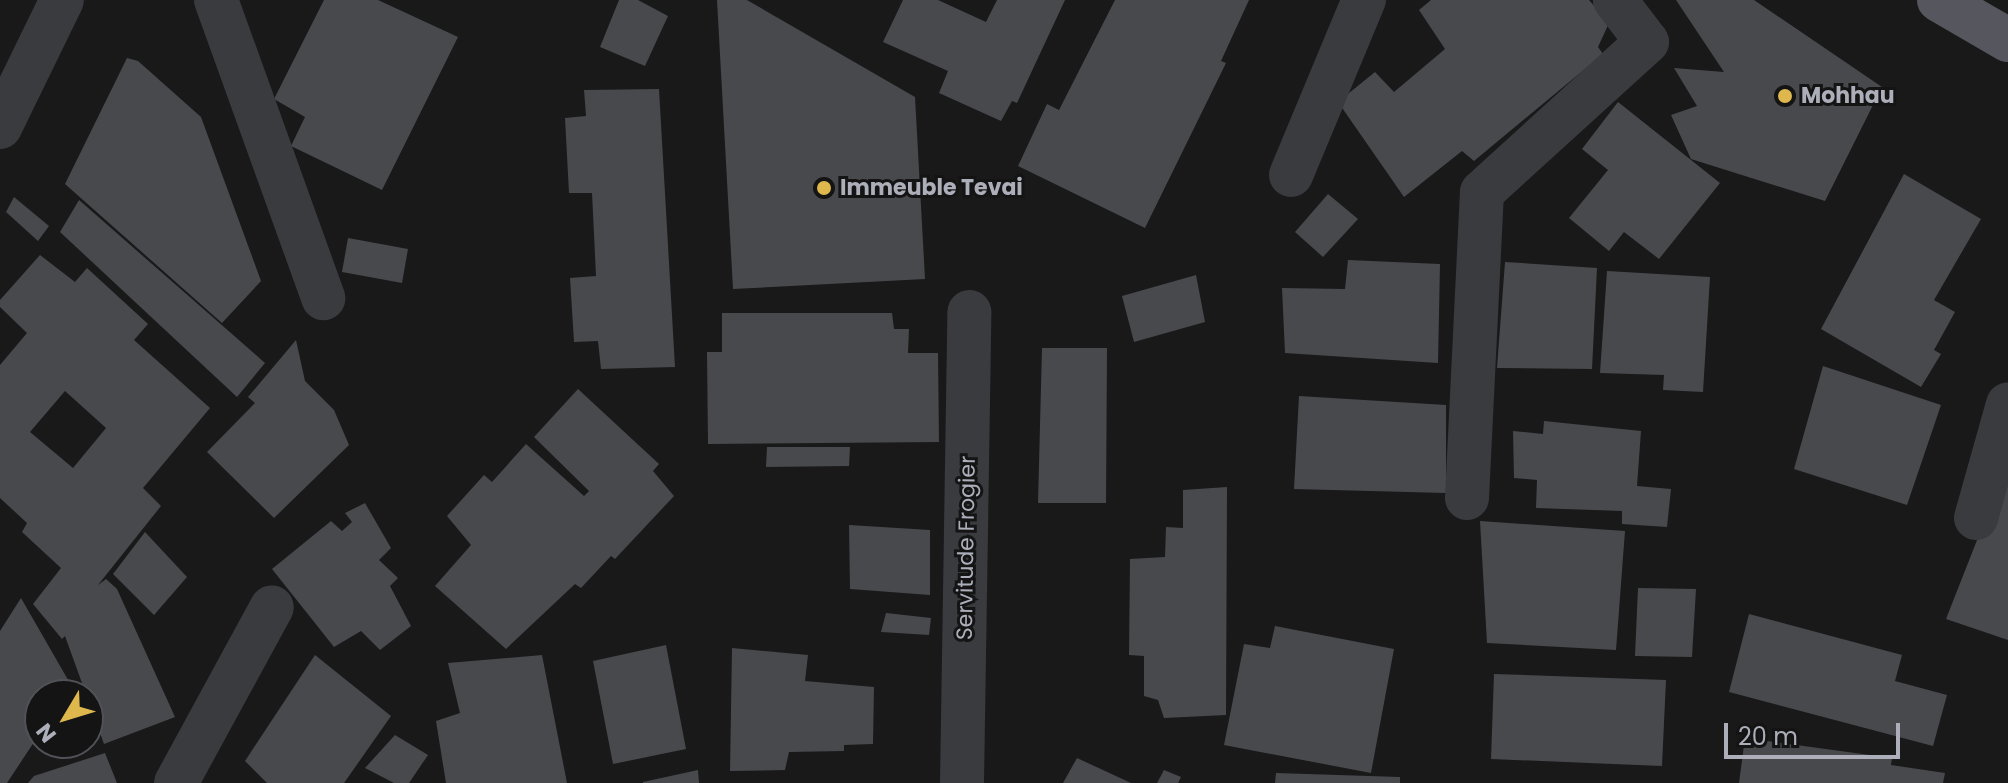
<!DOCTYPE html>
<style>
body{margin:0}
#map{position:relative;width:2008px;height:783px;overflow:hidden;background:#19191a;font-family:Poppins,sans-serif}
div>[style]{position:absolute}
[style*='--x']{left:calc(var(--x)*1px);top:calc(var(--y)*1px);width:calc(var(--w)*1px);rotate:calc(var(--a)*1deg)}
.building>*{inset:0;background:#48494d}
.minor>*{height:44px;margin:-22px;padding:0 22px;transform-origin:22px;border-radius:22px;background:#3a3b3f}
.tertiary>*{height:44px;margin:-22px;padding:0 22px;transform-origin:22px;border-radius:22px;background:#3a3b3f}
.primary>*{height:44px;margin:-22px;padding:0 22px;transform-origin:22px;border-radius:22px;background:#56575e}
.dots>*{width:22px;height:22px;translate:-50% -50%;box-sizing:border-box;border:4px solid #141415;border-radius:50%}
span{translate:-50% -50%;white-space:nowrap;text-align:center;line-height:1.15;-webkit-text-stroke:6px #141415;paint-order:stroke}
.poi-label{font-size:22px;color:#acafb9;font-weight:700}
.left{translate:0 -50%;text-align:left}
.street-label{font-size:22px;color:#acafb9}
.north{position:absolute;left:24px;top:679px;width:80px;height:80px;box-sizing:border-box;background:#141415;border:2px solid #515257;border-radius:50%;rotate:232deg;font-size:22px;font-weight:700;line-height:32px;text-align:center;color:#acafb9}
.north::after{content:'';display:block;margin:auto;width:28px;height:36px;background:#deb74d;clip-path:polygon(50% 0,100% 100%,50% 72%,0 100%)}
.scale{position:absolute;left:1724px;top:723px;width:176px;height:36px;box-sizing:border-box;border:4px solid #acafb9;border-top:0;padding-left:10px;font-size:24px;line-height:28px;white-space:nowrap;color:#acafb9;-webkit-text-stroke:6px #141415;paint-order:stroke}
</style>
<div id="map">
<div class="building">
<i style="clip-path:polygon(324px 0,378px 0,458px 37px,382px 190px,291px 146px,305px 117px,274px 99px)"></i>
<i style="clip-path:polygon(619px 0,638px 0,668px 16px,645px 66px,600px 47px)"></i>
<i style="clip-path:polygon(717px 0,747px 0,915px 97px,925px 279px,733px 289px)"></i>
<i style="clip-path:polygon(903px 0,938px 0,986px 22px,997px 0,1065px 0,1017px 103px,1012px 101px,1001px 121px,939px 93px,948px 71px,883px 42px)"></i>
<i style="clip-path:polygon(1115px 0,1249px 0,1221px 61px,1226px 63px,1145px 228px,1018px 166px,1047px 104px,1059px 110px)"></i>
<i style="clip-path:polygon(1431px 0,1589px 0,1609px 23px,1598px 47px,1603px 54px,1474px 161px,1462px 151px,1404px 197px,1338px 102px,1375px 72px,1394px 92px,1445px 49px,1419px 10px)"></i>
<i style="clip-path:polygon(1676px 0,1754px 0,1882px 87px,1825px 201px,1691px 159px,1671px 115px,1697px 106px,1674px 68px,1724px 72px)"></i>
<i style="clip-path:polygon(127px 58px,138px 61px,201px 117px,261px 281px,222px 323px,65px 184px)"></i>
<i style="clip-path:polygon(659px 89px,675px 367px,601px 369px,598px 341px,574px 342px,570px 278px,596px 276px,592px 193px,569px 193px,565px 118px,586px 116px,584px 90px)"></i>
<i style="clip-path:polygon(1618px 102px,1720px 183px,1659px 259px,1624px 232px,1609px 251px,1569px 218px,1608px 170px,1582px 149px)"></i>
<i style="clip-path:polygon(1904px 174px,1981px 219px,1934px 300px,1955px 312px,1934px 350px,1941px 354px,1921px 387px,1821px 329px)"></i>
<i style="clip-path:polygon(1328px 194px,1358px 219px,1323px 257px,1295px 232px)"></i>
<i style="clip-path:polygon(14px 197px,49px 226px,38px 241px,6px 212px)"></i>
<i style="clip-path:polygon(79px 200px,265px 363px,237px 397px,60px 232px)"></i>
<i style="clip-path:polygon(348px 238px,408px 249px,402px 283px,342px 272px)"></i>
<i style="clip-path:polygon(evenodd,40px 255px,75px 282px,87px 268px,148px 324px,134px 340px,210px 408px,143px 488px,161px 506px,98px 585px,106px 579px,117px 589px,175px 717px,104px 744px,65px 636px,62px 639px,33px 604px,61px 568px,22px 532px,27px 523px,0 498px,0 365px,27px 333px,0 307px,0 300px,40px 255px,65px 391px,106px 428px,73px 468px,30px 432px,65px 391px)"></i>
<i style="clip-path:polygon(1348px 260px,1440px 264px,1438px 363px,1285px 353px,1282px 288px,1345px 289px)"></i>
<i style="clip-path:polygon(1505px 262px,1597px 268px,1592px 369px,1497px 368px)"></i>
<i style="clip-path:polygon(1607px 271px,1710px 277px,1703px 392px,1663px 390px,1664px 375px,1600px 373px)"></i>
<i style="clip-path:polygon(1196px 275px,1205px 322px,1134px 342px,1122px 296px)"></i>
<i style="clip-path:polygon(722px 313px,892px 313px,894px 329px,909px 329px,908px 353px,938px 353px,939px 442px,708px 444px,707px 352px,722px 352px)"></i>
<i style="clip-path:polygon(296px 340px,305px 381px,334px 410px,349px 445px,274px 518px,207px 452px,255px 403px,248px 397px)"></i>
<i style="clip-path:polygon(1042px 348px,1107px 348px,1106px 503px,1038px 503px)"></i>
<i style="clip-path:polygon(1823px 366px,1941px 405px,1907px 505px,1794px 469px)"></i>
<i style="clip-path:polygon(578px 389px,659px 464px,653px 471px,674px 496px,615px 559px,611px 556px,581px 588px,575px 584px,506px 649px,435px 586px,471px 545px,447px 516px,484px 475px,492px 482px,526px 444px,584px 496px,589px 491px,534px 437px)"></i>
<i style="clip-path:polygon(1299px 396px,1446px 405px,1446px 493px,1294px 489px)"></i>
<i style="clip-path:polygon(1544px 421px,1641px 431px,1637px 486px,1671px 489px,1667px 527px,1622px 524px,1622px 511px,1536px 508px,1537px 480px,1514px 478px,1513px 431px,1543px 434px)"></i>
<i style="clip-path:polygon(767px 447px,850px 447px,849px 466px,766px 467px)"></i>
<i style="clip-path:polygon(2001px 479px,2008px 481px,2008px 640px,1946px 619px)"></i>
<i style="clip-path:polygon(1227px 487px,1226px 715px,1164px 718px,1158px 700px,1144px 696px,1144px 656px,1129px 655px,1130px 559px,1165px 557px,1166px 527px,1183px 528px,1183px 490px)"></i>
<i style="clip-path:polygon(365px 503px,391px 548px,379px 560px,398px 578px,390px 586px,411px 626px,380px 650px,361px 631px,334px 647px,272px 569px,331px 521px,342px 531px,352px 522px,345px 513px)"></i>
<i style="clip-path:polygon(1480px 521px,1625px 531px,1616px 650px,1487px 643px)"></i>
<i style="clip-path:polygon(849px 525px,930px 530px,930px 595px,850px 589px)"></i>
<i style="clip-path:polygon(145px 532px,187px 577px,154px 615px,113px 574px)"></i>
<i style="clip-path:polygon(1638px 588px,1696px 589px,1692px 657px,1635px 656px)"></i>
<i style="clip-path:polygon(21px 598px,71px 685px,65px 695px,40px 695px,40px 733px,7px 783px,0 783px,0 631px)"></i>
<i style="clip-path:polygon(886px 613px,931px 618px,929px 635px,881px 632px)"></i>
<i style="clip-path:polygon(1749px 614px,1902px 655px,1895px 681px,1947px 695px,1933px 746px,1729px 692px)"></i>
<i style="clip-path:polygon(1275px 626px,1394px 649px,1371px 773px,1224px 745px,1244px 644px,1270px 648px)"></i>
<i style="clip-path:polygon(666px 645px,686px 749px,613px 764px,593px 661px)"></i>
<i style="clip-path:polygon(732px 648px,808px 655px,805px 681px,874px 687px,873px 744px,844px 745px,844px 751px,789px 752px,785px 770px,730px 771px)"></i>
<i style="clip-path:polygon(315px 655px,391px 716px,344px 783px,267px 783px,245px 761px)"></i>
<i style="clip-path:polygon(542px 655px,567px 783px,446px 783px,436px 721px,460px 713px,448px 663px)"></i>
<i style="clip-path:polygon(1494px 674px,1666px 680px,1662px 766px,1491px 759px)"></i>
<i style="clip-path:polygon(395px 735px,428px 755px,409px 783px,394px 783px,365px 768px)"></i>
<i style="clip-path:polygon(1745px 738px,1892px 758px,1891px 765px,1945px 773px,1943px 783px,1739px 783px)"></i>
<i style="clip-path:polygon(105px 753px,117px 783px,28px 783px,34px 776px)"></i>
<i style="clip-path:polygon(1077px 758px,1131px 783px,1063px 783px)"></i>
<i style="clip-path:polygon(698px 770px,699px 783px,643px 783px,643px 782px)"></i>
<i style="clip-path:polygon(1164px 770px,1181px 777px,1178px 783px,1157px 783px)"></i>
<i style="clip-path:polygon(1276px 773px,1400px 777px,1400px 783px,1275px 783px)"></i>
</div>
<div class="minor">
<i style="--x:216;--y:0;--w:317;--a:70.2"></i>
<i style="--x:1291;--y:175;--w:190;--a:-67.4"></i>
<i style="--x:1467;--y:498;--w:306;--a:-87.2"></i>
<i style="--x:1482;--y:192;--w:223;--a:-42.3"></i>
<i style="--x:1647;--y:42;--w:53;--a:-127.3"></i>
<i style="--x:1976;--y:518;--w:118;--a:-74.3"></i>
<i style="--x:176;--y:783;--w:200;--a:-61.4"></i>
<i style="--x:962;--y:783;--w:471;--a:-89.1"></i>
</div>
<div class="tertiary">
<i style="--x:0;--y:127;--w:141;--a:-64"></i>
</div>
<div class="primary">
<i style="--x:1939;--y:0;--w:80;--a:30.1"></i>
</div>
<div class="dots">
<i style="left:1785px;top:96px;background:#deb74d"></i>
<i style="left:824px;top:188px;background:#deb74d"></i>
</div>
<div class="poi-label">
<span class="left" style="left:1801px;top:96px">Mohhau</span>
<span class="left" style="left:840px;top:188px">Immeuble Tevai</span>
</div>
<div class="street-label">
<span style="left:966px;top:548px;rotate:-89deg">Servitude Frogier</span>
</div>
<div class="north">N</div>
<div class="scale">20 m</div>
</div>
